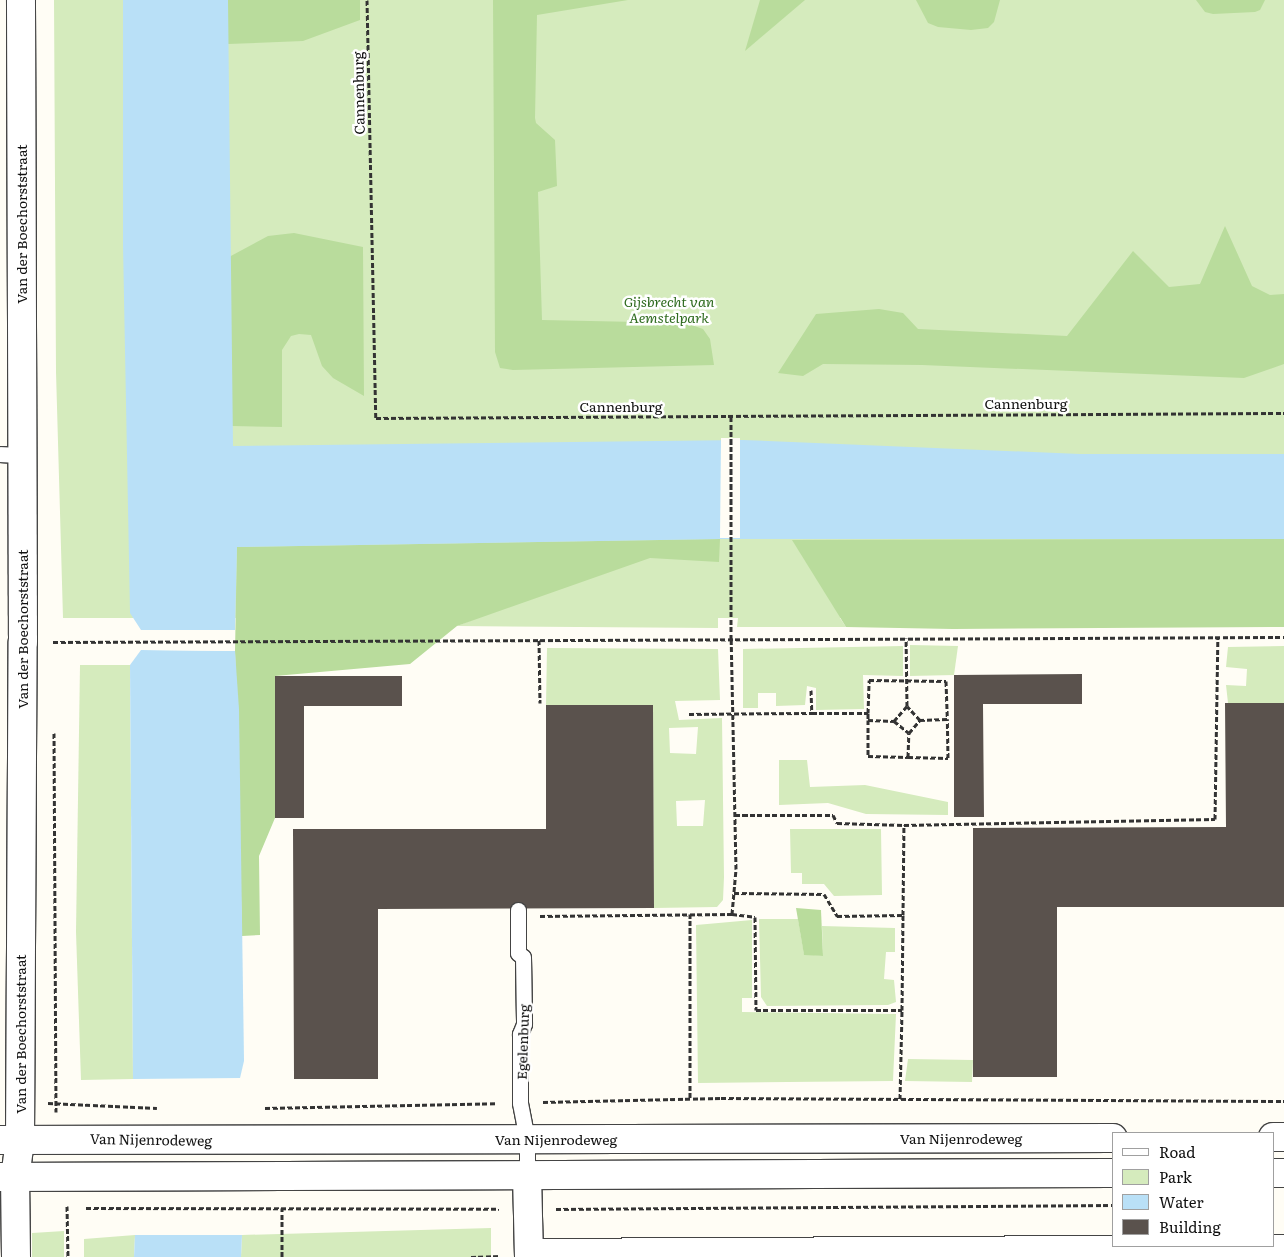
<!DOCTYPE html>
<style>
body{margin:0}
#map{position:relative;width:1284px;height:1257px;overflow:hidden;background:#fffdf5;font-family:Literata,serif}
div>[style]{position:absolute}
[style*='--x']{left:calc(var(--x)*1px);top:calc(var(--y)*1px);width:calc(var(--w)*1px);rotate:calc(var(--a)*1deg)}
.green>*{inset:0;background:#d5ebbd}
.forest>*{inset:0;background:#b9dc9c}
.water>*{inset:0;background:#b9e0f7}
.pier>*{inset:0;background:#fffdf5}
.building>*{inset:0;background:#5a524d}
.path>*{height:3px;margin-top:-1.5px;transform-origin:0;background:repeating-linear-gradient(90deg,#333 0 5px,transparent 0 7.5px)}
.roads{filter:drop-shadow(1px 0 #444) drop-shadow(-1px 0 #444) drop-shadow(0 1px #444) drop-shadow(0 -1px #444)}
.service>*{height:15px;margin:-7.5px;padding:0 7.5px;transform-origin:7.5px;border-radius:7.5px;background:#fff}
.minor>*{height:28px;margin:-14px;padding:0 14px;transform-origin:14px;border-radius:14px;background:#fff}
.tertiary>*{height:28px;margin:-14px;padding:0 14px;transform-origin:14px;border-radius:14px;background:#fff}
span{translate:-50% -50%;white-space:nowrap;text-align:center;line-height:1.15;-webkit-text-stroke:5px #fff;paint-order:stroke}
.street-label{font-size:14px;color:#111}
.park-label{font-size:14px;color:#2f6b1f;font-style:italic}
.legend{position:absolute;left:1112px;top:1132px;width:162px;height:115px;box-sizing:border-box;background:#fff;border:1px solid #a0a0a0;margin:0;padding:6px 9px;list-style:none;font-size:15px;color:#111}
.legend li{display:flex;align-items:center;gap:10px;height:25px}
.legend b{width:25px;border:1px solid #a0a0a0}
</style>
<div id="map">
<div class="green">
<i style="clip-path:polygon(54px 0,1284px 0,1284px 618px,840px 618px,846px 627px,737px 627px,738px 618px,718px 618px,718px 628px,457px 626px,477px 618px,63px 618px,56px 372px)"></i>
<i style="clip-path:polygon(910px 645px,958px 646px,954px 675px,910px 676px)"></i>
<i style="clip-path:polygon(903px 646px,903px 676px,863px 675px,864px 709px,816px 710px,816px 688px,807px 686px,805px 705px,776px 706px,776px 693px,758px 693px,758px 708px,743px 708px,743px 649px)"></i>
<i style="clip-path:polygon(1284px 646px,1284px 703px,1228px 703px,1226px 685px,1246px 686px,1247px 669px,1226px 667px,1228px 647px)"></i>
<i style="clip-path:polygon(evenodd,547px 648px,718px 649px,720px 700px,675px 701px,679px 720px,722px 718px,724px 877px,723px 900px,717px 907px,654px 908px,653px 705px,546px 705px,547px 648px,698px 727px,696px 754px,670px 753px,669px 728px,698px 727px,547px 648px,705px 800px,703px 826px,677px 826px,676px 801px,705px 800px)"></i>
<i style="clip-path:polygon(80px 665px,130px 665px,133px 1079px,81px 1080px,76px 932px)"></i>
<i style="clip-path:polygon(779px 760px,807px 760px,810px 787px,865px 785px,948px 802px,948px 815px,866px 814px,828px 803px,779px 805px)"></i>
<i style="clip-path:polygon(790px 829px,881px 829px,882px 895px,834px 896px,824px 884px,802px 884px,802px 873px,791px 873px)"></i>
<i style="clip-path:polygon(759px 919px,798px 919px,804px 954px,823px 956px,822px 926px,895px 928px,895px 952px,886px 952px,884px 979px,894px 980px,896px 1002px,888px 1005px,767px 1006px,761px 997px)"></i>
<i style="clip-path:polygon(752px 920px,752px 998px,742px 998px,742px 1012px,896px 1014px,893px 1081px,698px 1083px,696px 925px)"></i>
<i style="clip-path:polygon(908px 1059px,973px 1060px,972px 1082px,905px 1081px)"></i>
<i style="clip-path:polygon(491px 1228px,491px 1257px,241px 1257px,242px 1235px)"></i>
<i style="clip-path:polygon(64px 1231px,64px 1257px,32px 1257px,32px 1233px)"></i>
<i style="clip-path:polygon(135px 1235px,134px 1257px,84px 1257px,84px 1239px)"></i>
</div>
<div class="forest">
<i style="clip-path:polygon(228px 0,360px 0,360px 20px,303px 41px,228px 44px)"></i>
<i style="clip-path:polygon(493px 0,628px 0,537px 15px,535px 118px,536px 123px,555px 140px,557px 186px,538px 192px,542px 320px,686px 323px,703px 329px,710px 339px,714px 365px,513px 370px,500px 368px,495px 352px)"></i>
<i style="clip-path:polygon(760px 0,805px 0,745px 51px)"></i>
<i style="clip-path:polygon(916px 0,1000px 0,994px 22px,988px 28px,971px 30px,938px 27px,928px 23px)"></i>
<i style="clip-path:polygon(1196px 0,1265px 0,1260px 10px,1255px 12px,1213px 14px,1205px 12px)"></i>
<i style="clip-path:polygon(1225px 226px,1252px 286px,1270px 295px,1284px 294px,1284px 364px,1244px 378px,922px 365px,823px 364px,803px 376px,778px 373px,816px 314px,879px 309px,903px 313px,918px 329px,1067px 336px,1133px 251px,1169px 287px,1200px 284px)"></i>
<i style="clip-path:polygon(294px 233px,363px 247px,364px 396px,333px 378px,322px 366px,311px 335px,299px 334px,291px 336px,282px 350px,282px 427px,232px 426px,229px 257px,268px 236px)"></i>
<i style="clip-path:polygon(720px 539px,719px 562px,650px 558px,457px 626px,410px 664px,275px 676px,275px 818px,259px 856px,260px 935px,242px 936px,235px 651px,237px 547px)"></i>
<i style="clip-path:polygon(1284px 539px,1284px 627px,953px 629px,846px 627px,792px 540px)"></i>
<i style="clip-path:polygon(796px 908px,821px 910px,823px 956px,804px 955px)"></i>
</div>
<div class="water">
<i style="clip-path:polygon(123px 0,228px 0,233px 446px,743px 440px,1080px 454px,1284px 454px,1284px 539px,720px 539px,237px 547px,235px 630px,141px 630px,130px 613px,123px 246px)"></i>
<i style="clip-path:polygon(141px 650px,235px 651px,239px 709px,244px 1061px,240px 1078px,133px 1079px,130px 665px)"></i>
<i style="clip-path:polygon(135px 1235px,242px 1235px,241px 1257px,134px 1257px)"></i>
</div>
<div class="pier">
<i style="clip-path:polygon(721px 438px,740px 438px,740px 538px,720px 538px)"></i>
<i style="clip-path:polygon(141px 630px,235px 630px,235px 633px,141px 632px)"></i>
<i style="clip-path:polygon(141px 648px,235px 648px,235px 651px,141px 650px)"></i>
</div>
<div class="building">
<i style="clip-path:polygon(1082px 674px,1082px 704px,983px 704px,984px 817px,954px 817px,954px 675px)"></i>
<i style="clip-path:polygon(275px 676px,402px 676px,402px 706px,304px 706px,304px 818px,275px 818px)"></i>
<i style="clip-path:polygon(1225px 703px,1284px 703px,1284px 907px,1057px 907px,1057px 1077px,973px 1077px,973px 828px,1226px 827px)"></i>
<i style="clip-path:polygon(546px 705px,653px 705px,654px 908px,378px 909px,378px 1079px,294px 1079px,293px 829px,546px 829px)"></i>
</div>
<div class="path">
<i style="--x:367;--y:0;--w:418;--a:88.8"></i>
<i style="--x:376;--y:418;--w:908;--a:-0.32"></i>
<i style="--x:539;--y:640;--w:63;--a:89.1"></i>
<i style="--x:53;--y:642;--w:1231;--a:-0.23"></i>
<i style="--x:811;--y:690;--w:23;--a:88"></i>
<i style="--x:812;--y:713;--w:56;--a:0"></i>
<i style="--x:868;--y:713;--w:7;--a:90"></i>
<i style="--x:868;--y:720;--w:26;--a:2"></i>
<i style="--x:907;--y:706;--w:20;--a:131"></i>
<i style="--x:894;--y:721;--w:19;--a:39"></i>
<i style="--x:868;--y:713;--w:33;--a:-88"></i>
<i style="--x:869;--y:680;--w:77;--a:0.7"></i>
<i style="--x:946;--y:681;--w:38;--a:88"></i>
<i style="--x:947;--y:719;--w:27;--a:178"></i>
<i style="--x:689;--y:714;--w:123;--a:-0.5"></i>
<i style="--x:868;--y:720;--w:36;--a:90"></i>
<i style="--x:868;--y:756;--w:40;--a:1.4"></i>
<i style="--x:908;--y:757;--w:24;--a:-88"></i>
<i style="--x:909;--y:733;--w:17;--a:-50"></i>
<i style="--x:920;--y:720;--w:19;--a:-133"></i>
<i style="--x:907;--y:706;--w:68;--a:-90.8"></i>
<i style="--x:54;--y:733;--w:379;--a:89.7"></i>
<i style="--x:908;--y:757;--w:40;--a:1.4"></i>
<i style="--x:948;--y:758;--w:39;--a:-91"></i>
<i style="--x:735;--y:815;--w:98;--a:0"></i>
<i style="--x:833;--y:815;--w:9;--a:63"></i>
<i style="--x:837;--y:823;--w:67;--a:1.7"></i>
<i style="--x:904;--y:825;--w:311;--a:-1.1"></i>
<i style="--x:1215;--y:819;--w:182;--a:-89.1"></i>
<i style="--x:734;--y:893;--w:90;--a:0.6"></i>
<i style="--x:824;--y:894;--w:26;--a:59"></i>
<i style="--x:837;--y:916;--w:66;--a:-0.9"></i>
<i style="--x:903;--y:915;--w:90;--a:-89.4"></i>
<i style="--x:732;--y:914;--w:23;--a:7"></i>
<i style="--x:755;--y:917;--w:93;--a:89.4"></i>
<i style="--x:756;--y:1010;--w:146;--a:0"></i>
<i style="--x:902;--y:1010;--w:95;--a:-89.4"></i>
<i style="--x:540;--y:916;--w:192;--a:-0.6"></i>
<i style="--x:732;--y:914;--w:45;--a:-84.9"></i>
<i style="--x:736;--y:869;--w:230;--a:-91.2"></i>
<i style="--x:731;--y:639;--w:223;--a:-90"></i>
<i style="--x:690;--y:1098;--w:184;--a:-90"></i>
<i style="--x:900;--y:1099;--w:89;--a:-88.7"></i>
<i style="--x:543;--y:1102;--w:178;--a:-1.3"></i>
<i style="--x:721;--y:1098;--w:563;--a:0.31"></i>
<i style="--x:48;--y:1103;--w:109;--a:2.6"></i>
<i style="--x:265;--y:1108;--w:232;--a:-1.2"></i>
<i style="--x:67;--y:1206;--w:51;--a:88.9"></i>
<i style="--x:86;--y:1208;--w:413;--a:0.1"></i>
<i style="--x:556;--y:1209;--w:557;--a:-0.41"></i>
<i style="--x:282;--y:1257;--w:49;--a:-90"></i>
<i style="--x:471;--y:1257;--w:30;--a:-2"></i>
</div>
<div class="roads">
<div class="service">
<i style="--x:0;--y:454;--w:22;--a:3"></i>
<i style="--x:518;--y:910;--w:43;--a:90"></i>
<i style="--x:518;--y:953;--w:6;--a:39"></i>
<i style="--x:523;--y:957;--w:67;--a:89.1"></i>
<i style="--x:524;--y:1024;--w:11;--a:112"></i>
<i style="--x:520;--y:1034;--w:69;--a:90"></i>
<i style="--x:520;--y:1103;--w:37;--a:79"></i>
<i style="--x:527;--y:1139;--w:36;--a:90"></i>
</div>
<div class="minor">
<i style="--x:527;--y:1175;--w:82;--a:88.6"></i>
<i style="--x:529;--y:1253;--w:755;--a:-0.3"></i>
</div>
<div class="tertiary">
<i style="--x:1273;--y:1137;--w:11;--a:0"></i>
<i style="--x:0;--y:1140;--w:1113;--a:-0.1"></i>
<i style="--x:1273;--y:1173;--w:11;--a:0"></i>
<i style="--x:0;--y:1177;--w:1113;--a:-0.21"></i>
<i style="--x:16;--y:1257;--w:80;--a:-90.7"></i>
<i style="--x:15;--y:1177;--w:37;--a:-82"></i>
<i style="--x:20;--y:1140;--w:498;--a:-89.7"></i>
<i style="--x:23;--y:642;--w:642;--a:-90.18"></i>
</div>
</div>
<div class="street-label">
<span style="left:358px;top:93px;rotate:-91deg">Cannenburg</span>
<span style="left:21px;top:224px;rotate:-90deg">Van der Boechorststraat</span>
<span style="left:1026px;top:403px">Cannenburg</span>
<span style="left:621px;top:406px">Cannenburg</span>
<span style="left:22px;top:629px;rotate:-90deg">Van der Boechorststraat</span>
<span style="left:20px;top:1034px;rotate:-90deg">Van der Boechorststraat</span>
<span style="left:522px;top:1042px;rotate:-88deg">Egelenburg</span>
<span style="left:961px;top:1138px">Van Nijenrodeweg</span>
<span style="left:151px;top:1139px;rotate:1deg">Van Nijenrodeweg</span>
<span style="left:556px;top:1139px">Van Nijenrodeweg</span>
</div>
<div class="park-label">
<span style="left:669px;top:309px">Gijsbrecht van<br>Aemstelpark</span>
</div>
<ul class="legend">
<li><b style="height:6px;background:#fff"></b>Road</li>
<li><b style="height:14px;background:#d5ebbd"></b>Park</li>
<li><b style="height:14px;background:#b9e0f7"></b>Water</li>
<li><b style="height:14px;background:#5a524d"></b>Building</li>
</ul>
</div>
